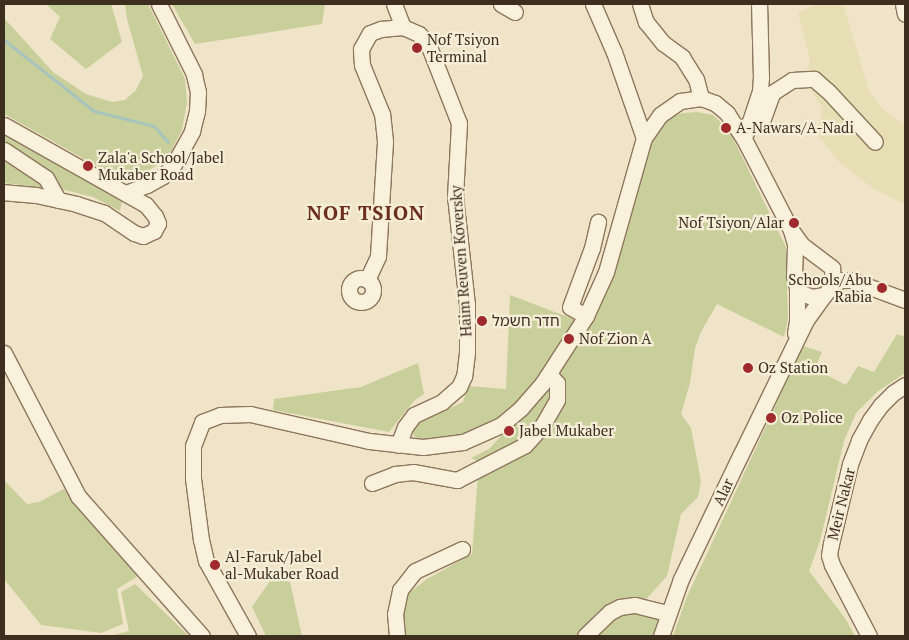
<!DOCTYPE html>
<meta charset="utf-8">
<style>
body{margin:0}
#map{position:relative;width:909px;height:640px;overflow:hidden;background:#f0e4c8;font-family:"PT Serif","Noto Sans Hebrew",serif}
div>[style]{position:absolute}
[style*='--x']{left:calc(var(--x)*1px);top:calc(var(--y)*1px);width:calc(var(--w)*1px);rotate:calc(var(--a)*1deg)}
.farmland>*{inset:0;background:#e6deb5}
.green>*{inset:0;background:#c9cf9b}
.stream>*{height:3px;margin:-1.5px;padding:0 1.5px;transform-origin:1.5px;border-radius:1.5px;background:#a9c4bc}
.roads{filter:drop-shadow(1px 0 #8d765c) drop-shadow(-1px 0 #8d765c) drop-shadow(0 1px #8d765c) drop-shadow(0 -1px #8d765c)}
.minor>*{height:15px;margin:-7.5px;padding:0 7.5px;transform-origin:7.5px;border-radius:7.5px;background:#faf1dc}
.minor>.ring{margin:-7.5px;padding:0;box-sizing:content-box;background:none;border:15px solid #faf1dc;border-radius:50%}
.dots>*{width:14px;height:14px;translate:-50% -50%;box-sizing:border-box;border:2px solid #f7eed8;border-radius:50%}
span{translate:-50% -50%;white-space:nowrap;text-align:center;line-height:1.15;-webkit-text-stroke:4.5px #f7eed8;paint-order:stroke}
.poi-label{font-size:15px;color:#3d2e20}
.left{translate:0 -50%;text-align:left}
.right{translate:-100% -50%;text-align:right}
.street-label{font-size:15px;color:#3d2e20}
.district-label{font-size:20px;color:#6b2e1e;font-weight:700;letter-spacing:1px}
.frame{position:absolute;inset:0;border:5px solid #3d2e20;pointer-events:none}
</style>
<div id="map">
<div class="farmland">
<i style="clip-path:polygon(817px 4px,843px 4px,869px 90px,883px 109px,905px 125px,905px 204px,871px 187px,839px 162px,817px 135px,823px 108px,804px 80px,810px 59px,798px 12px)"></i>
</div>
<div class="green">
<i style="clip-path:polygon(46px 4px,111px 4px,122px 42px,86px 69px,50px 39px,60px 17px)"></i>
<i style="clip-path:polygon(125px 4px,148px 4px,185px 79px,187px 102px,182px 130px,172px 150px,163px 162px,147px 171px,128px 175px,109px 172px,95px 165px,4px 114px,4px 18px,53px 72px,86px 94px,112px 102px,125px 100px,136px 90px,143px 76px,127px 19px)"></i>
<i style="clip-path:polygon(172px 4px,325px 4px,322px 24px,195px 44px)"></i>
<i style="clip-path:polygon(697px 112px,713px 115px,729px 130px,786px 247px,788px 319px,784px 337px,717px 304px,701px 332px,695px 348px,690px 383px,681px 414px,691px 428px,701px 481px,698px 497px,681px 514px,667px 576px,647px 598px,589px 626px,577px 636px,403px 636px,400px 615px,405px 596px,427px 579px,472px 554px,479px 462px,471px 458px,489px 449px,543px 391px,577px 338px,649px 140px,664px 119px,683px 113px)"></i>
<i style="clip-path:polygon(4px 134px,122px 201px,120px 211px,93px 197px,65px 190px,4px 183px)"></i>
<i style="clip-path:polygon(510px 295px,576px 320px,535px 383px,508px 412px,452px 441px,415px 438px,411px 429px,414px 425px,463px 402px,468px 386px,506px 389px)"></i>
<i style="clip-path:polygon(897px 334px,905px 337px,905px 373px,877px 392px,856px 413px,844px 441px,820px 541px,809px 571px,845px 618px,855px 636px,673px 636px,686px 599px,803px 346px,822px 352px,815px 369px,846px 385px,858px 366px,874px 372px)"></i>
<i style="clip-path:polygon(418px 363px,424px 394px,415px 400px,389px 432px,273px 410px,274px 399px,361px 387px)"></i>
<i style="clip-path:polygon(4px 480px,27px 504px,39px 502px,64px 489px,138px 576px,117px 589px,123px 624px,101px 633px,41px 625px,4px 579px)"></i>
<i style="clip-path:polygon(272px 578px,290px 582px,302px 636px,266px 636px,252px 607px)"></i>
<i style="clip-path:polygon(135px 584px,189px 636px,110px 636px,129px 631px,121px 592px)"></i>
<i style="clip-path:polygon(626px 609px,655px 615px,659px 619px,654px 636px,594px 636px,612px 617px)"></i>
</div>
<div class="stream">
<i style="--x:4;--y:40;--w:115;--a:38.3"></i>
<i style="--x:94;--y:111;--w:62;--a:14"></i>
<i style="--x:154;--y:126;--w:21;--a:49"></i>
</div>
<div class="roads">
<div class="minor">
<i style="--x:394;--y:4;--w:25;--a:69"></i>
<i style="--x:501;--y:4;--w:16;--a:30"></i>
<i style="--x:593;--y:4;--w:52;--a:66.4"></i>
<i style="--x:614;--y:52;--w:91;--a:70.8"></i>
<i style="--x:640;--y:4;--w:19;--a:72"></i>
<i style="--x:646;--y:22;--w:27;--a:51"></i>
<i style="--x:663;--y:43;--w:24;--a:36"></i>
<i style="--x:682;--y:57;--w:26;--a:58"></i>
<i style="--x:696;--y:79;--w:20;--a:75"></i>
<i style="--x:903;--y:4;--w:10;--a:79"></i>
<i style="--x:749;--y:123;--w:12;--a:5"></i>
<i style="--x:761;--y:124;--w:33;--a:-70"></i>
<i style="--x:772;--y:93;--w:24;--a:-33"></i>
<i style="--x:792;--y:80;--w:22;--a:-3"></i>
<i style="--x:814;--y:79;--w:18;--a:41"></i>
<i style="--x:828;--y:91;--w:69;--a:47.3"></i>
<i style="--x:4;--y:125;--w:163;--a:29.4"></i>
<i style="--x:146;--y:205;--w:14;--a:51"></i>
<i style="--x:155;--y:216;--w:8;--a:67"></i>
<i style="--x:158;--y:223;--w:9;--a:117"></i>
<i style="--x:154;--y:231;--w:12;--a:156"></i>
<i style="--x:143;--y:236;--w:9;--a:-162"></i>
<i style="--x:134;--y:233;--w:36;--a:-146"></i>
<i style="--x:104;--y:213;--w:28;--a:-162"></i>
<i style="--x:77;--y:204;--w:42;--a:-167.6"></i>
<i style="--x:36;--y:195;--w:32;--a:-175"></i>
<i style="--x:746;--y:133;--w:44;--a:-71.6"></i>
<i style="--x:760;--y:91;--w:13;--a:-86"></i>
<i style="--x:761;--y:78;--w:74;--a:-91.5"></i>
<i style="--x:4;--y:150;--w:50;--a:33.7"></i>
<i style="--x:46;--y:178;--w:25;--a:61"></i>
<i style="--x:126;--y:193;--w:22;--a:-21"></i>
<i style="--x:147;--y:185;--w:18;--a:-29"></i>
<i style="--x:163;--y:176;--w:16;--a:-47"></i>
<i style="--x:174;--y:164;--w:38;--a:-61"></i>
<i style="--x:192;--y:131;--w:21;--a:-76"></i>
<i style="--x:197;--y:111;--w:19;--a:-87"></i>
<i style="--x:198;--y:92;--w:18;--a:-103"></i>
<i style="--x:194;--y:74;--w:78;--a:-116.6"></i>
<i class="ring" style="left:349px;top:278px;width:9px;height:9px"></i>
<i style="--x:367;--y:280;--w:26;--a:-65"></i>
<i style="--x:378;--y:256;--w:115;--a:-86.5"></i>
<i style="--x:385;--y:141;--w:27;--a:-96"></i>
<i style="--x:382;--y:114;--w:53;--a:-112.2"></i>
<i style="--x:362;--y:65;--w:16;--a:-94"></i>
<i style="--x:361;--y:49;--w:18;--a:-61"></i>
<i style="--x:370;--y:33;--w:12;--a:-20"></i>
<i style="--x:381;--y:29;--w:22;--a:-5"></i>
<i style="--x:403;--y:27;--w:17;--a:24"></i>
<i style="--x:419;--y:34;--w:13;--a:48"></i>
<i style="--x:428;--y:44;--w:85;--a:68.6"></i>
<i style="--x:459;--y:123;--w:73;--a:93.1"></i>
<i style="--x:455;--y:196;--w:109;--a:83.7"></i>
<i style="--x:467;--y:304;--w:49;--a:90"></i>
<i style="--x:467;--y:353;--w:23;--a:97"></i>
<i style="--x:464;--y:376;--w:12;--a:114"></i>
<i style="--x:459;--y:387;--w:23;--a:139"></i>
<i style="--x:442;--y:402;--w:31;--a:155"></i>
<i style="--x:414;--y:415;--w:15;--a:127"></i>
<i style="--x:405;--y:427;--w:19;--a:111"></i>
<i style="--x:833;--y:285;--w:9;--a:-32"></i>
<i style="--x:841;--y:280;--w:10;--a:0"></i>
<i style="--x:851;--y:280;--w:58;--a:20.3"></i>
<i style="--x:586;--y:316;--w:18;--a:-151"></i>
<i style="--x:570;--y:307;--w:63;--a:-69.6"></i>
<i style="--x:592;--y:248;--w:27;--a:-77"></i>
<i style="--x:795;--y:333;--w:11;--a:-80"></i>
<i style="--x:797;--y:322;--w:34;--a:-90"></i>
<i style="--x:4;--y:353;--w:161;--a:62.6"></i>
<i style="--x:78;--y:496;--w:187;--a:48.5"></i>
<i style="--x:372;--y:483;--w:25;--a:-21"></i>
<i style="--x:395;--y:474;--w:18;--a:-6"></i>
<i style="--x:413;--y:472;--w:45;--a:10.3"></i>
<i style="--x:457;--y:480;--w:76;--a:-27.2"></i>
<i style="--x:525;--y:445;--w:25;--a:-48"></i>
<i style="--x:542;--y:426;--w:30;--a:-60"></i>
<i style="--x:557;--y:400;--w:17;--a:-90"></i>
<i style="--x:557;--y:383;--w:12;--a:-132"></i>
<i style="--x:248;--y:636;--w:86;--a:-119.2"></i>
<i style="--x:206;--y:561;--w:22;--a:-103"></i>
<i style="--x:201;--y:540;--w:63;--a:-97.4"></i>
<i style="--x:193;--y:478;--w:32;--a:-90"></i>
<i style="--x:193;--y:446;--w:26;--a:-69"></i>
<i style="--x:202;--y:422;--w:19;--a:-21"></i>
<i style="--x:220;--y:415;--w:30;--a:-2"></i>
<i style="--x:250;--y:414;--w:122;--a:12.8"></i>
<i style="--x:369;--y:441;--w:54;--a:6.3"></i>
<i style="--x:423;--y:447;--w:40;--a:-7.1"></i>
<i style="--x:463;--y:442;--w:42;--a:-24.1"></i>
<i style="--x:501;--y:425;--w:26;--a:-40"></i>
<i style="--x:521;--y:408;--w:32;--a:-49"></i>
<i style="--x:542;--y:384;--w:81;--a:-57.1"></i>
<i style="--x:586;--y:316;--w:48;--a:-65.6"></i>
<i style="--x:606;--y:272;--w:139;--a:-74.2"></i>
<i style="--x:644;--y:138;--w:28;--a:-55"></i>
<i style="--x:660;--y:115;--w:24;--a:-35"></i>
<i style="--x:680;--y:101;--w:21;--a:-8"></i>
<i style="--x:701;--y:98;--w:15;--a:20"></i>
<i style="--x:715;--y:103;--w:16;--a:40"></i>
<i style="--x:727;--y:113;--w:31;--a:57"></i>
<i style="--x:744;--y:139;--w:102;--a:62.7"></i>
<i style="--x:791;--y:230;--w:19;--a:54"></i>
<i style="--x:802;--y:245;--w:38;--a:37"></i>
<i style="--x:832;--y:268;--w:17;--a:87"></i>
<i style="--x:833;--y:285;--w:13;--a:132"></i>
<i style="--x:824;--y:295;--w:12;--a:171"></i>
<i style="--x:812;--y:297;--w:12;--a:-160"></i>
<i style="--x:801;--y:293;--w:6;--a:-129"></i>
<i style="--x:797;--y:288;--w:13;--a:-103"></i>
<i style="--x:794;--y:275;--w:31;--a:-88"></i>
<i style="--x:795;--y:244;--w:15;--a:-106"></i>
<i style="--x:397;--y:636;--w:22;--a:-95"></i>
<i style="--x:395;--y:614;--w:25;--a:-78"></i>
<i style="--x:400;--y:590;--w:24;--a:-52"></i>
<i style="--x:415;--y:571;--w:52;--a:-25.1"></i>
<i style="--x:585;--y:636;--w:35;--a:-44"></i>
<i style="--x:610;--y:612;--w:11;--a:-27"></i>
<i style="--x:620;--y:607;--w:15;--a:-8"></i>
<i style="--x:635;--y:605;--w:34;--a:14"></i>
<i style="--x:661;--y:636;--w:60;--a:-70.7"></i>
<i style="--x:681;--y:579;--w:136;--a:-64.4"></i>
<i style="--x:740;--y:456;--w:151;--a:-64.1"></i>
<i style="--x:806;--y:320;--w:31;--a:-54"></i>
<i style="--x:869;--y:636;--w:80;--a:-117.5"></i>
<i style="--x:832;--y:565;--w:10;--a:-107"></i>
<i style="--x:829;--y:555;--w:11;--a:-80"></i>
<i style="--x:831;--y:544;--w:82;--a:-76.6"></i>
<i style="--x:850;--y:464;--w:26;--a:-69"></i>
<i style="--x:859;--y:440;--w:23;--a:-61"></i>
<i style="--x:870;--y:420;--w:19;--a:-54"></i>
<i style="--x:881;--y:405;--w:17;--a:-45"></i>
<i style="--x:893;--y:393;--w:14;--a:-34"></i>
</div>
</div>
<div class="dots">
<i style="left:417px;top:48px;background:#9e2a2b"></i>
<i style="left:726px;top:128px;background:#9e2a2b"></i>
<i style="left:88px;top:166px;background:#9e2a2b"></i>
<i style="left:794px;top:223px;background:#9e2a2b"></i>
<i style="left:882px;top:288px;background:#9e2a2b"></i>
<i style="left:482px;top:321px;background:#9e2a2b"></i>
<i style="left:569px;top:339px;background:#9e2a2b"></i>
<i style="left:748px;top:368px;background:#9e2a2b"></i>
<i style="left:771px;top:418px;background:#9e2a2b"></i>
<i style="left:509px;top:431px;background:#9e2a2b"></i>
<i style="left:215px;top:565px;background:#9e2a2b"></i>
</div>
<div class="poi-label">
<span class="left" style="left:427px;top:48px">Nof Tsiyon<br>Terminal</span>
<span class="left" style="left:736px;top:128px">A-Nawars/A-Nadi</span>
<span class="left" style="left:98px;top:166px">Zala'a School/Jabel<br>Mukaber Road</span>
<span class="right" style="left:784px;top:223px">Nof Tsiyon/Alar</span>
<span class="right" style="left:872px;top:288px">Schools/Abu<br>Rabia</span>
<span class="left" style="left:492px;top:321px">חדר חשמל</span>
<span class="left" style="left:579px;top:339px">Nof Zion A</span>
<span class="left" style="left:758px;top:368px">Oz Station</span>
<span class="left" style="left:781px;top:418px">Oz Police</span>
<span class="left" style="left:519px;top:431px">Jabel Mukaber</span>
<span class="left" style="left:225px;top:565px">Al-Faruk/Jabel<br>al-Mukaber Road</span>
</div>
<div class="street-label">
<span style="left:461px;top:261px;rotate:-94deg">Haim Reuven Koversky</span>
<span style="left:723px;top:492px;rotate:-65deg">Alar</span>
<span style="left:841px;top:504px;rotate:-76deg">Meir Nakar</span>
</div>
<div class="district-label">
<span style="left:366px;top:212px">NOF TSION</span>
</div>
<div class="frame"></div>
</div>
